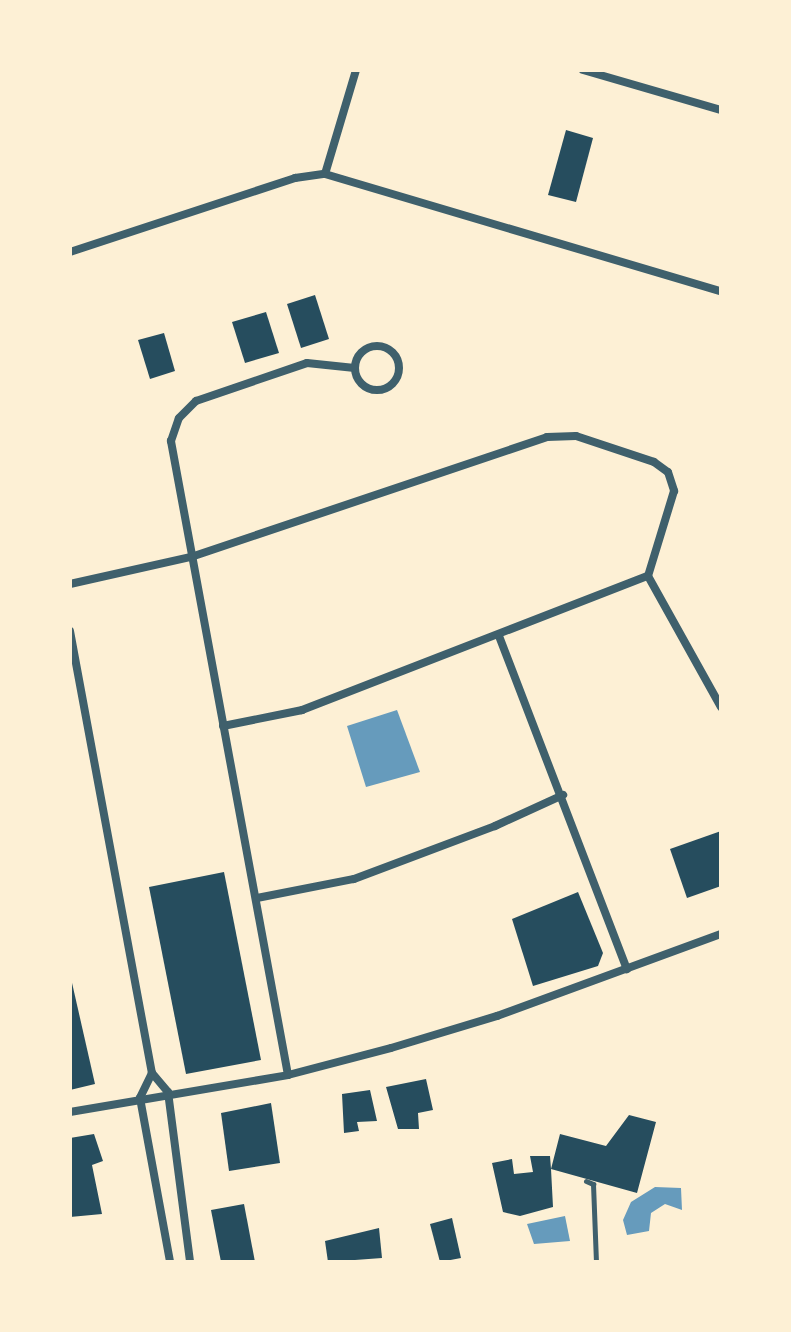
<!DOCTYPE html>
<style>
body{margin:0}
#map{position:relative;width:791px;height:1332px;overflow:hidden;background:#fdf0d5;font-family:Raleway,sans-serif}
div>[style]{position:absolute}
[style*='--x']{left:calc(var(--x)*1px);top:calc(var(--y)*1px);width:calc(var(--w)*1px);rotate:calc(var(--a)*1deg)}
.water>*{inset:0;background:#669bbc}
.building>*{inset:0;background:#264d5e}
.service>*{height:5px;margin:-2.5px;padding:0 2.5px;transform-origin:2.5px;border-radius:2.5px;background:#3f606c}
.minor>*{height:8px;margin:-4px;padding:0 4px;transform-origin:4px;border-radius:4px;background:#3f606c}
.minor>.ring{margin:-4px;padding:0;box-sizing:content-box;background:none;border:8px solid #3f606c;border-radius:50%}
span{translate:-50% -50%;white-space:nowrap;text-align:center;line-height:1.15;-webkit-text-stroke:8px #fdf0d5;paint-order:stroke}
.frame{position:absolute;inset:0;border:72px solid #fdf0d5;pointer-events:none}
</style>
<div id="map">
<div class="water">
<i style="clip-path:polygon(397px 710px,420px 772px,366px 787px,347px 726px)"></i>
<i style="clip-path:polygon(655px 1187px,681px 1188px,682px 1210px,665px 1204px,651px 1213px,649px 1231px,627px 1235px,623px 1220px,631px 1202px)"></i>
<i style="clip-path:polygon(565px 1216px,570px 1241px,534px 1244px,527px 1224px)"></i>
</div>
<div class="building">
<i style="clip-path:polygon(566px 130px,593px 138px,576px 202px,548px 195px)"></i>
<i style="clip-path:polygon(315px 295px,329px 339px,301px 348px,287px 304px)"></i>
<i style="clip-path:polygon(266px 312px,279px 353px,245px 363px,232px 322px)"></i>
<i style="clip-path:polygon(164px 333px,175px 371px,150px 379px,138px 340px)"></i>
<i style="clip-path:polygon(721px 831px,721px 886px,687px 898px,670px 849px)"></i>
<i style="clip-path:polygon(224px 872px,261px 1060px,186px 1074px,149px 887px)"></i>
<i style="clip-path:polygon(578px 892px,603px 953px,598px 966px,533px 986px,512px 919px)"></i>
<i style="clip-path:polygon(70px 974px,95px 1084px,70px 1090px)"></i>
<i style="clip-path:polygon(426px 1079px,433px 1110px,418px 1113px,419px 1129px,398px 1129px,386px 1087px)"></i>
<i style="clip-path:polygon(370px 1090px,377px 1121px,357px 1122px,359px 1131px,344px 1133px,342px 1094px)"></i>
<i style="clip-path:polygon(271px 1103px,280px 1163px,229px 1171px,221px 1113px)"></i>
<i style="clip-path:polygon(629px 1115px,656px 1122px,637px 1193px,551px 1169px,553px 1207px,520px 1216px,503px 1212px,492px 1163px,512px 1159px,514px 1174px,533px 1172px,530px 1156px,550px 1156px,551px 1169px,560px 1134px,606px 1146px)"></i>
<i style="clip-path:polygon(94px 1134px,103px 1161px,92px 1165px,102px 1214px,70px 1217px,70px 1138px)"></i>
<i style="clip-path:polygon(244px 1204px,255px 1262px,221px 1262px,211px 1210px)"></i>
<i style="clip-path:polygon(452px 1218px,461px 1258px,440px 1262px,430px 1224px)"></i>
<i style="clip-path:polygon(379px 1228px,382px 1258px,328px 1262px,325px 1241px)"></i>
</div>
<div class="service">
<i style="--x:586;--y:1181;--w:8;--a:23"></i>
<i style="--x:593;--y:1184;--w:78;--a:87.8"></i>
</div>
<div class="minor">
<i style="--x:583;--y:70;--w:144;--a:16.2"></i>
<i style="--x:325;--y:174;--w:109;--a:-73.4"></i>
<i style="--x:70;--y:252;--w:237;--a:-18.2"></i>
<i style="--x:295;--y:178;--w:30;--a:-8"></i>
<i style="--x:325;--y:174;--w:413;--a:16.5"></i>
<i class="ring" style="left:355px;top:346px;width:36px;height:36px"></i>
<i style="--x:70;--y:584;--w:124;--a:-12.6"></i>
<i style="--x:191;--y:557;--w:376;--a:-18.6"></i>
<i style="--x:547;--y:437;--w:29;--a:-2"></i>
<i style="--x:576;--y:436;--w:82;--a:18.4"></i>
<i style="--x:654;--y:462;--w:17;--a:36"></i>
<i style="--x:668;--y:472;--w:20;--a:72"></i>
<i style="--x:674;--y:491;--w:89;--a:107"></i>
<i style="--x:648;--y:576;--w:150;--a:60.9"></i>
<i style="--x:70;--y:631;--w:450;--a:79.5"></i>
<i style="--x:152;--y:1073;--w:25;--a:50"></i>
<i style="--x:168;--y:1092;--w:171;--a:82.6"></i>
<i style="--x:499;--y:636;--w:357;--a:69"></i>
<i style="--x:223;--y:726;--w:81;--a:-11.4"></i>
<i style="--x:302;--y:710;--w:371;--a:-21.2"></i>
<i style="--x:257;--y:898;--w:99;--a:-11.1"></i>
<i style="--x:354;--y:879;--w:151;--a:-20.6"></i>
<i style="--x:495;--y:826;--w:75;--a:-24.5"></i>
<i style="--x:152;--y:1073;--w:28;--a:116"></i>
<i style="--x:140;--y:1098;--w:167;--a:79.6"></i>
<i style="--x:288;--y:1075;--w:645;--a:-100.46"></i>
<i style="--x:171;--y:441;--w:24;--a:-71"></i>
<i style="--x:179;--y:418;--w:24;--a:-45"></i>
<i style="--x:196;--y:401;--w:117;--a:-18.9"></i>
<i style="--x:307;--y:363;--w:48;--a:5.9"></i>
<i style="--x:70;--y:1112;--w:221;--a:-9.6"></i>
<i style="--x:288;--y:1075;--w:106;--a:-14.7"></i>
<i style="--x:391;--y:1048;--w:111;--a:-16.8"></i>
<i style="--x:497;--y:1016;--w:239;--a:-20.1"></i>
</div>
<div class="frame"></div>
</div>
